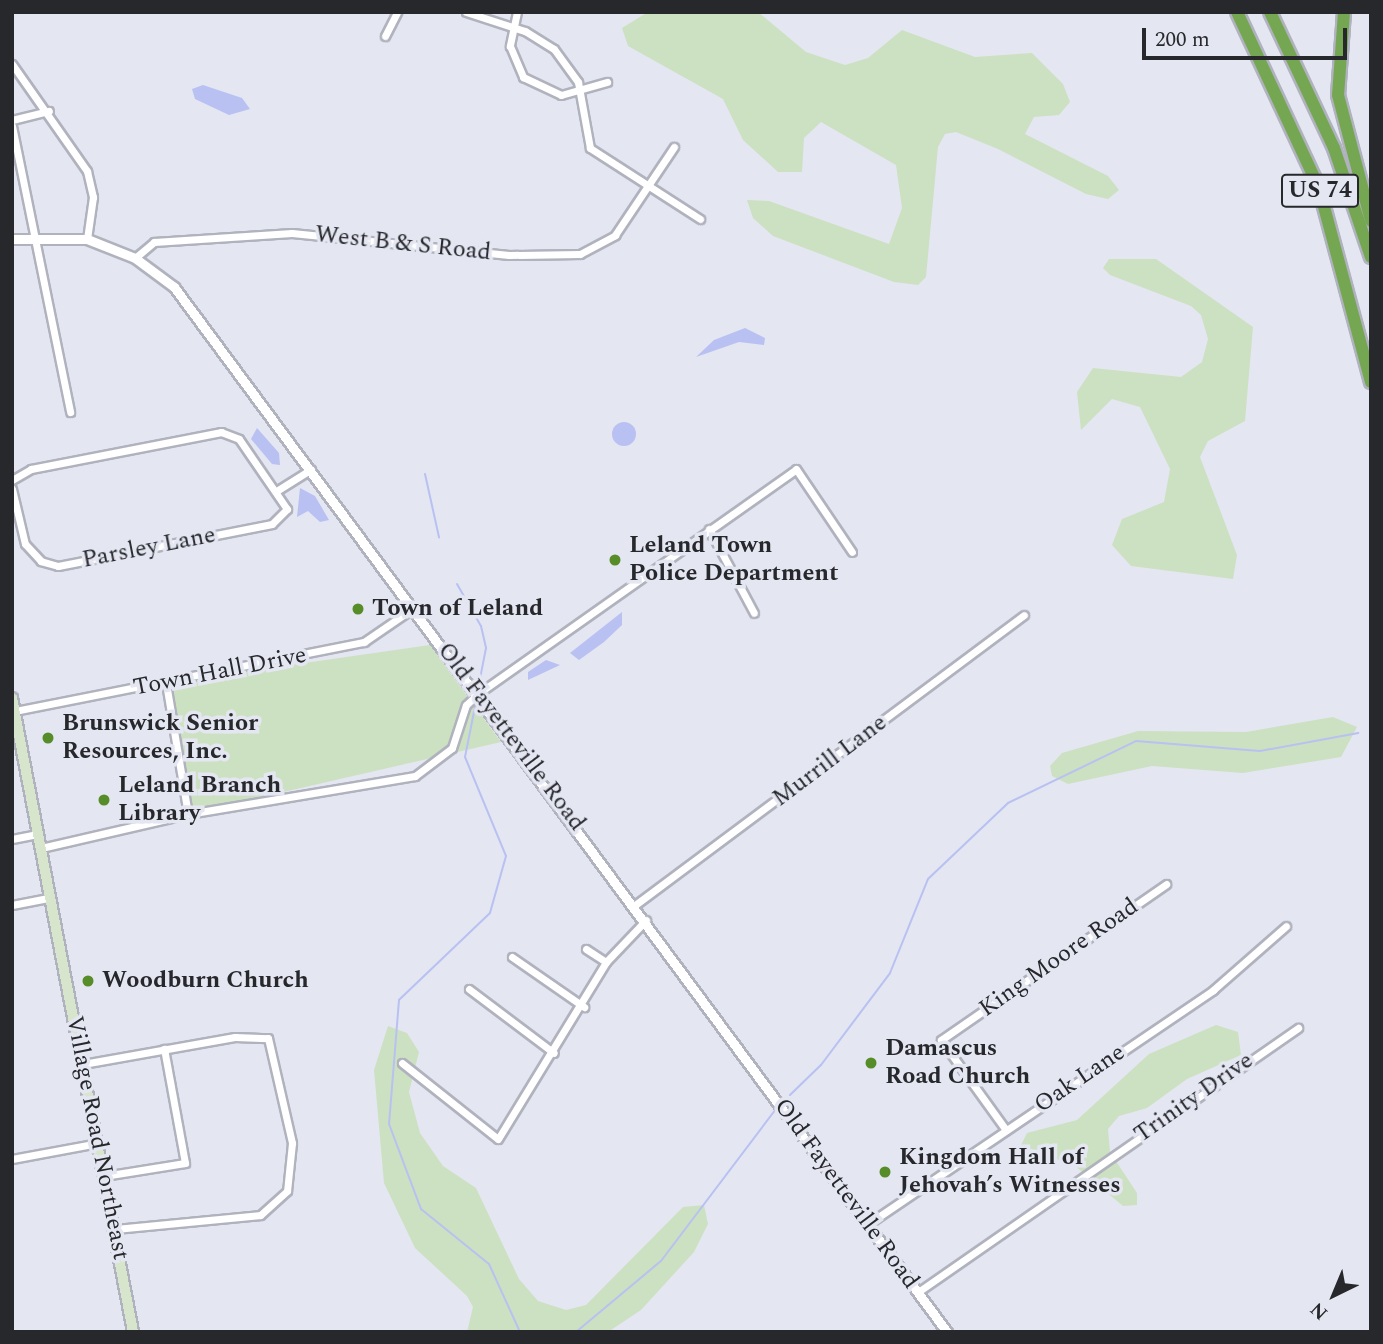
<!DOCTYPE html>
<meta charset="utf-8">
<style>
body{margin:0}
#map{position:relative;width:1383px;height:1344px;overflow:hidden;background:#e4e6f2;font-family:Spectral,serif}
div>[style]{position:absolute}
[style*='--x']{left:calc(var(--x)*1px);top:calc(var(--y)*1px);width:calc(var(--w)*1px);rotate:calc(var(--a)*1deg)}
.green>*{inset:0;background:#cce1c1}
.water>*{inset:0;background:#b8c1f1}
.round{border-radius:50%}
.stream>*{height:2px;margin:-1px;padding:0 1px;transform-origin:1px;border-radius:1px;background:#b8c1f1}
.roads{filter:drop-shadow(2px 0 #b0b2bd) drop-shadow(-2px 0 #b0b2bd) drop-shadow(0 2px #b0b2bd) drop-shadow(0 -2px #b0b2bd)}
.minor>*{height:7px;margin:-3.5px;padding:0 3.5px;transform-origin:3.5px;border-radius:3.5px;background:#fff}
.tertiary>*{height:9px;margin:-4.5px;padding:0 4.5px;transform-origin:4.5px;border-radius:4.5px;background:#fff}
.secondary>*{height:10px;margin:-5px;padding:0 5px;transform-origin:5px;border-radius:5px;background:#d6e5cb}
.motorway>*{height:12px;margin:-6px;padding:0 6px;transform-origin:6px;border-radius:6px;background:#75a753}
.dots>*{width:19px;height:19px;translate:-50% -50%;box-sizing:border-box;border:4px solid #e4e6f2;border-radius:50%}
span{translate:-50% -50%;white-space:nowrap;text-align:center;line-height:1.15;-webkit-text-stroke:7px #e4e6f2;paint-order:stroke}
.shield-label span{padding:2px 5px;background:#e4e6f2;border:2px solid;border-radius:5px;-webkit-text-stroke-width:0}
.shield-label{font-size:23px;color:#27282c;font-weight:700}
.street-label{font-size:24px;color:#27282c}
.poi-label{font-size:24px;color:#27282c;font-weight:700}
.left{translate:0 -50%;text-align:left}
.frame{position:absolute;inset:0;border:14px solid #27282c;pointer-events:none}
.north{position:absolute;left:1299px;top:1260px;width:70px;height:70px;-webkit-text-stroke:5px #e4e6f2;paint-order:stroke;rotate:223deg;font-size:19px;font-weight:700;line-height:28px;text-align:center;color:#27282c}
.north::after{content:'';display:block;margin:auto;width:24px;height:32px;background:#27282c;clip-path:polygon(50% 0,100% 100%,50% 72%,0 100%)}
.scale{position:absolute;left:1142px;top:28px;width:205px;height:32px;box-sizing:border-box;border:4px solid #27282c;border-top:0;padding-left:9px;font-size:21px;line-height:24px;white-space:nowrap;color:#27282c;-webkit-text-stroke:5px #e4e6f2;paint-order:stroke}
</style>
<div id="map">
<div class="green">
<i style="clip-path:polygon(648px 12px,758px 12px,806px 52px,845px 65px,868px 58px,902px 30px,975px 57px,1032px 53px,1063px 84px,1070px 102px,1059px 115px,1034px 117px,1025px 134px,1108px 176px,1119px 190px,1108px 199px,1086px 194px,998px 149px,956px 132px,945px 134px,938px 147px,926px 277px,918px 285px,894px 282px,773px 236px,753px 218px,747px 200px,769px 201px,889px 244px,902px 208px,896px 165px,821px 122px,804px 138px,802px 172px,778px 172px,743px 140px,723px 99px,628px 46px,622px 28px)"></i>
<i style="clip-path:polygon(1109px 259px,1156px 259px,1253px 327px,1245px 421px,1208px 441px,1200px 457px,1237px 555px,1233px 579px,1131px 566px,1112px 545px,1122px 519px,1164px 502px,1170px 469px,1140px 407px,1112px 399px,1081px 430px,1077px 392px,1093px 368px,1181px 377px,1202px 362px,1208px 339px,1201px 315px,1191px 306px,1110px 275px,1103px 268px)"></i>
<i style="clip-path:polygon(430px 645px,501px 742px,188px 814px,166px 683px)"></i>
<i style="clip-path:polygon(1333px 717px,1357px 727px,1341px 757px,1243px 773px,1152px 766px,1068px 784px,1052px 776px,1050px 766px,1062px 753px,1138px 731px,1246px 732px)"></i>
<i style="clip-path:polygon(1216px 1025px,1238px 1032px,1241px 1055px,1187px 1079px,1147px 1108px,1119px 1116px,1108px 1129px,1110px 1152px,1137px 1193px,1137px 1205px,1123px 1206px,1075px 1166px,1021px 1145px,1027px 1133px,1077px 1120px,1149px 1054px)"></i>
<i style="clip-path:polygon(388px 1026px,407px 1033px,419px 1052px,409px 1092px,420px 1133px,443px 1166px,476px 1188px,519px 1279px,538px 1301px,566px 1310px,586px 1305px,683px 1207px,704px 1205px,708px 1224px,694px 1252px,641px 1310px,608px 1332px,467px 1332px,473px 1307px,467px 1296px,415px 1248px,384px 1183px,374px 1070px)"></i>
</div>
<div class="water">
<i style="clip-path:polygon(203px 85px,242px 98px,250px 109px,229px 115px,195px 99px,192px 89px)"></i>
<i style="clip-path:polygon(745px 328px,765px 338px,764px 345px,739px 342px,696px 357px,714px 340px)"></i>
<i class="round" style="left:612px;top:422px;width:24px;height:24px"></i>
<i style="clip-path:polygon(257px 428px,279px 453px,280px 465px,272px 464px,251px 439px)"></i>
<i style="clip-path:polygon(300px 488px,315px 496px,329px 520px,320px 522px,308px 511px,297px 517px)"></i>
<i style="clip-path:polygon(622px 612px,622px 625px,604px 642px,579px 660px,570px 653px)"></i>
<i style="clip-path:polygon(546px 660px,560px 665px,528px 680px,528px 672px)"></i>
</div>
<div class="stream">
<i style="--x:425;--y:474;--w:65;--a:77.5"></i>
<i style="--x:457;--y:584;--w:48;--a:60.3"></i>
<i style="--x:481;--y:626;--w:23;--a:77"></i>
<i style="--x:486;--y:648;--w:32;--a:101"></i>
<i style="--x:476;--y:702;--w:56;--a:101.3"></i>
<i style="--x:465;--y:757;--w:107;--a:67.5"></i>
<i style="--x:506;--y:856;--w:59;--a:105.7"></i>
<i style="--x:490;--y:913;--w:126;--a:136.3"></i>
<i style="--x:399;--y:1000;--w:124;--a:94.6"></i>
<i style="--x:389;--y:1124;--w:91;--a:69.4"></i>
<i style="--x:421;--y:1209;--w:87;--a:39"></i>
<i style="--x:489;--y:1264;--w:75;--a:65.5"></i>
<i style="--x:790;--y:1095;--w:43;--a:-44.1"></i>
<i style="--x:821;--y:1065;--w:115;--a:-53.1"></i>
<i style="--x:890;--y:973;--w:101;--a:-68"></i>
<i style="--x:928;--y:879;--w:110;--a:-43.5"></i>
<i style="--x:1008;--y:803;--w:142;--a:-25.8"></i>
<i style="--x:1136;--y:741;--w:124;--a:4.6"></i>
<i style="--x:1260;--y:751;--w:100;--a:-10.4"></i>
<i style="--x:576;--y:1332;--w:111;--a:-39.9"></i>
<i style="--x:661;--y:1261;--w:189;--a:-52.9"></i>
</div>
<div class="roads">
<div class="minor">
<i style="--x:466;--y:12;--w:62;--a:17.9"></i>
<i style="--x:525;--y:31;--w:34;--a:32"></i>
<i style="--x:554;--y:49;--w:41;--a:54"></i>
<i style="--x:578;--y:82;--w:67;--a:79.7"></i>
<i style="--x:590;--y:148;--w:131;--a:32.8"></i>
<i style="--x:517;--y:12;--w:35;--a:102"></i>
<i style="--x:510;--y:46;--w:34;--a:67"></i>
<i style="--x:523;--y:77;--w:42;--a:25.3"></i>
<i style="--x:561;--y:95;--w:48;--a:-15.8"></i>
<i style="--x:385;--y:36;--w:27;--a:-63"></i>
<i style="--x:12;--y:64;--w:131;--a:55"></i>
<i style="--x:87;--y:171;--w:27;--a:77"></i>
<i style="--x:93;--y:197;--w:42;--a:98.1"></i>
<i style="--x:12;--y:120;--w:38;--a:-14"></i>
<i style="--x:12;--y:126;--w:292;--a:78.5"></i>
<i style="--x:135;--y:258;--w:25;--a:-40"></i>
<i style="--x:154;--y:242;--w:138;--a:-3.7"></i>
<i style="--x:292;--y:233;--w:218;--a:5.8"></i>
<i style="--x:509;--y:255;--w:71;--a:-0.8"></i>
<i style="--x:580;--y:254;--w:40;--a:-28"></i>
<i style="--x:615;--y:235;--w:106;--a:-56.2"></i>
<i style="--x:12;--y:480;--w:22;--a:-30"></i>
<i style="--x:31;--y:469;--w:194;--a:-11"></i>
<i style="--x:221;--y:432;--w:19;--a:21"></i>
<i style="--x:239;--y:439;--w:85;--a:55.6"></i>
<i style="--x:287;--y:509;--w:21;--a:135"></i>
<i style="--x:272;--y:524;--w:218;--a:168.9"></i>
<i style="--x:58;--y:566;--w:18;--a:-164"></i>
<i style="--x:41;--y:561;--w:23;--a:-133"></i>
<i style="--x:25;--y:544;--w:57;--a:-103.3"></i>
<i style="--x:278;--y:490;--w:39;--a:-32"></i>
<i style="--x:709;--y:529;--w:95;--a:61.8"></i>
<i style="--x:166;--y:683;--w:133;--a:80.5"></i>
<i style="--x:15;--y:711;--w:356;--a:-11.2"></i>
<i style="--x:364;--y:642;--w:62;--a:-34.5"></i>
<i style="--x:12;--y:839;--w:26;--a:-11"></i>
<i style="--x:41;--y:848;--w:151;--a:-13"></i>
<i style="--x:188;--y:814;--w:230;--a:-9.5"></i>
<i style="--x:415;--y:776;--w:46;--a:-37.1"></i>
<i style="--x:452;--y:748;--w:45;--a:-72"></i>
<i style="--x:466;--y:705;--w:18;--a:-43"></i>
<i style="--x:479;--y:693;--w:388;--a:-35.2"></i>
<i style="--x:796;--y:469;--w:100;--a:56"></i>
<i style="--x:12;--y:905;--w:38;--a:-11"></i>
<i style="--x:635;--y:905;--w:485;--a:-36.7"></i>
<i style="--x:586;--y:949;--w:24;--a:33"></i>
<i style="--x:512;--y:957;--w:88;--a:34.8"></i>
<i style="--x:469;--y:989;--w:106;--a:37"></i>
<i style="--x:402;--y:1063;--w:122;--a:38.4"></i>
<i style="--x:498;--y:1139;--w:207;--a:-58.6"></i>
<i style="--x:606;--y:962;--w:58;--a:-46.4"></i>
<i style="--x:83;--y:1064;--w:154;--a:-10.1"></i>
<i style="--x:235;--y:1037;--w:33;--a:2"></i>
<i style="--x:268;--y:1038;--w:108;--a:77.1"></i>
<i style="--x:292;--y:1143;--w:48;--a:95.9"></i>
<i style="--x:287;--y:1191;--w:36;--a:138"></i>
<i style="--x:260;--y:1215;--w:147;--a:174.5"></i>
<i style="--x:1006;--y:1130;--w:111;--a:-125.8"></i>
<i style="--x:941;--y:1040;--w:274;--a:-34.7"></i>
<i style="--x:12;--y:1159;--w:87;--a:-10.5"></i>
<i style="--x:104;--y:1176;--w:82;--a:-9.1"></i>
<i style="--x:185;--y:1163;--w:116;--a:-100.4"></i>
<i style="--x:868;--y:1224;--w:417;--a:-34.1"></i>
<i style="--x:1213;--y:990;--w:97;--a:-41.2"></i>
<i style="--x:918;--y:1292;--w:463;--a:-34.8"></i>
</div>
<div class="tertiary">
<i style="--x:12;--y:239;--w:75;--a:0"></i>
<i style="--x:87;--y:239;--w:52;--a:21.6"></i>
<i style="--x:135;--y:258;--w:49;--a:36.6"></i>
<i style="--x:174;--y:287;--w:1300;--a:53.51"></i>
</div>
<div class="secondary">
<i style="--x:12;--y:698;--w:645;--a:79.19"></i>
</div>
<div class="motorway">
<i style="--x:1237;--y:12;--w:194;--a:65"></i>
<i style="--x:1319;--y:188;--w:201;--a:75"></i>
<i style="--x:1270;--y:12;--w:150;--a:64.8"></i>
<i style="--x:1334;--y:148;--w:115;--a:71.3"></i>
<i style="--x:1344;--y:12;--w:83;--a:94.1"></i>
<i style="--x:1338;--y:95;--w:130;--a:75.3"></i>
</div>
</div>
<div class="dots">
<i style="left:615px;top:560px;background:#568d29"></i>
<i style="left:358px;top:609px;background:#568d29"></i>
<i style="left:48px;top:738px;background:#568d29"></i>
<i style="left:104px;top:800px;background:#568d29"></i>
<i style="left:88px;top:981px;background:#568d29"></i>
<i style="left:871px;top:1063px;background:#568d29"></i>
<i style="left:885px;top:1172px;background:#568d29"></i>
</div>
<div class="shield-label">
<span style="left:1320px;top:191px">US 74</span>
</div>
<div class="street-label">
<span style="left:403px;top:244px;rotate:6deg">West B &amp; S Road</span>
<span style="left:149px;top:548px;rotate:-11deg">Parsley Lane</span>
<span style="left:220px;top:672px;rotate:-11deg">Town Hall Drive</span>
<span style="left:511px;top:737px;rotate:53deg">Old Fayetteville Road</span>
<span style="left:830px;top:761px;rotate:-37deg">Murrill Lane</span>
<span style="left:1059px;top:958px;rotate:-35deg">King Moore Road</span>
<span style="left:1080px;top:1079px;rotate:-34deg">Oak Lane</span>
<span style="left:1194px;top:1098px;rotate:-35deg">Trinity Drive</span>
<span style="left:97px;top:1138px;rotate:79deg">Village Road Northeast</span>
<span style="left:846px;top:1194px;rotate:54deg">Old Fayetteville Road</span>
</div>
<div class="poi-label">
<span class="left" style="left:629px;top:560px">Leland Town<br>Police Department</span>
<span class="left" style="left:372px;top:609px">Town of Leland</span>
<span class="left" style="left:62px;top:738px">Brunswick Senior<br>Resources, Inc.</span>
<span class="left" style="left:118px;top:800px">Leland Branch<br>Library</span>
<span class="left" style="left:102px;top:981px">Woodburn Church</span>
<span class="left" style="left:885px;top:1063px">Damascus<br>Road Church</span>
<span class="left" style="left:899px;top:1172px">Kingdom Hall of<br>Jehovah’s Witnesses</span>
</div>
<div class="frame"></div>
<div class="north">N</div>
<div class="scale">200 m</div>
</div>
